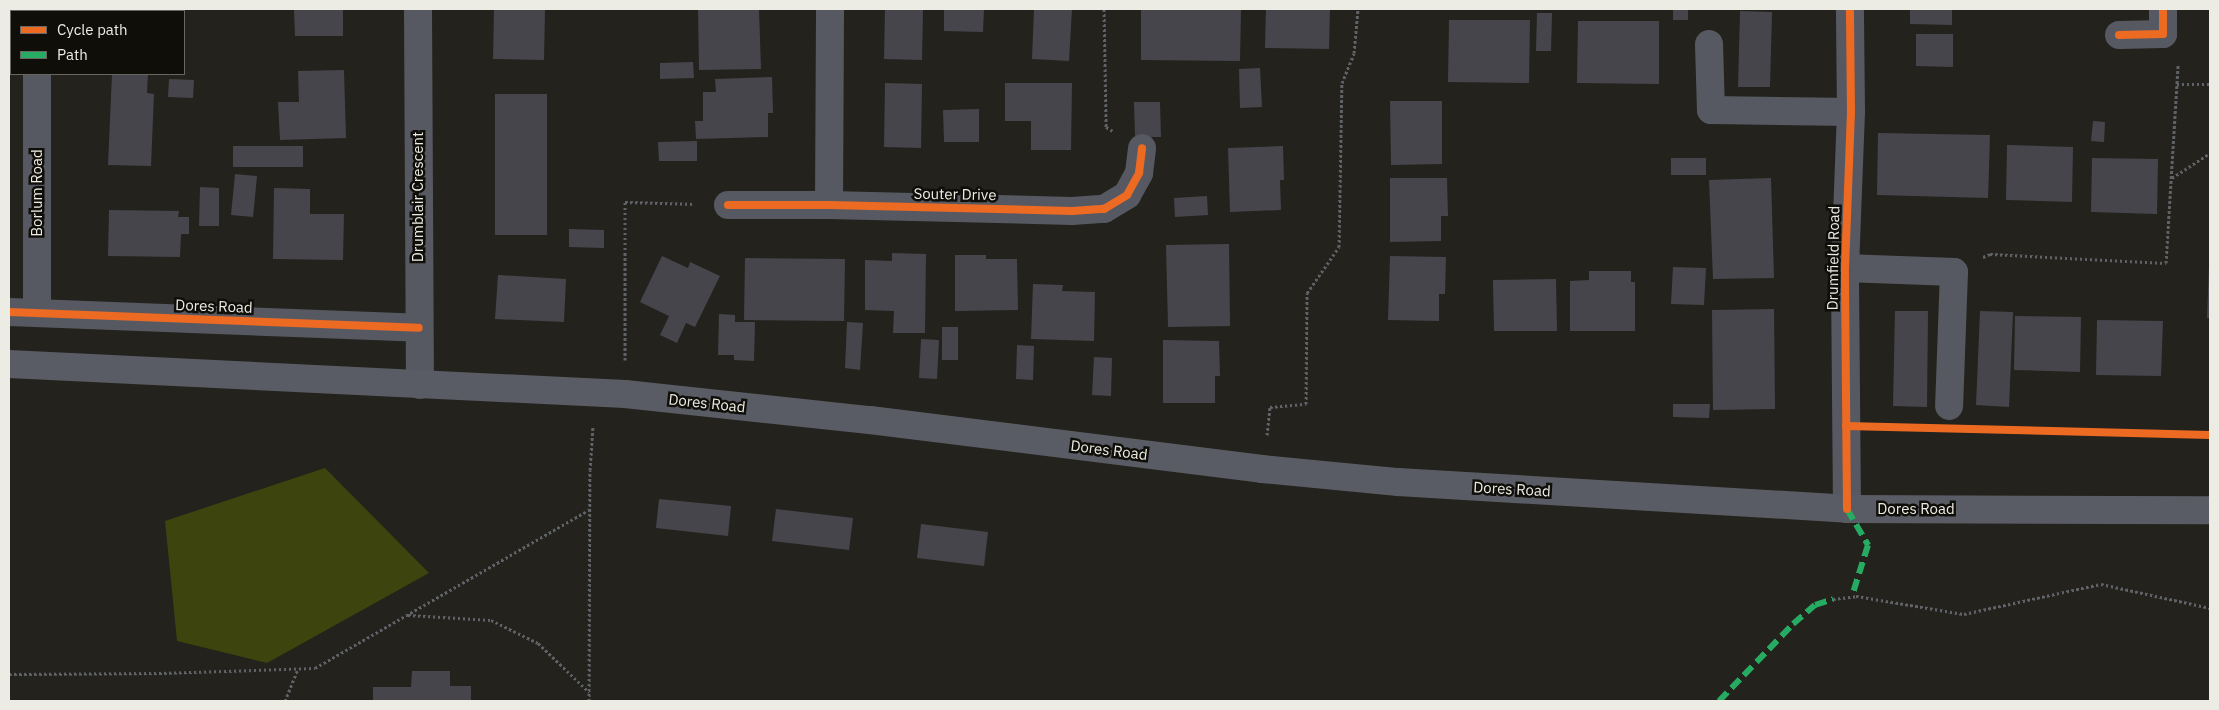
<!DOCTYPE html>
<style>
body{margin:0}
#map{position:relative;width:2219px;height:710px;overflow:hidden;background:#24221c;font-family:"IBM Plex Sans",sans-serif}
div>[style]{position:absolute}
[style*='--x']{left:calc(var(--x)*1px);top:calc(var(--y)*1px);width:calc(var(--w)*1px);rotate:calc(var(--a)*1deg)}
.green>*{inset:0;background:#3d440e}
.building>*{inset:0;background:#46454c}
.path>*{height:3px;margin-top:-1.5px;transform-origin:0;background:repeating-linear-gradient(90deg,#5f6267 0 2.5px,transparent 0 5px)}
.street>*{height:28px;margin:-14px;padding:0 14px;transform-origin:14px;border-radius:14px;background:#575962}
.secondary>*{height:28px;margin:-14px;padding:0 14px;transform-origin:14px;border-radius:14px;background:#595c64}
.quiet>*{height:6px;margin-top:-3px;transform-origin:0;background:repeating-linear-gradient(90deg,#26ab63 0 12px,transparent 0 18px)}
.cycleway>*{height:8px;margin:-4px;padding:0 4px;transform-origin:4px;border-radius:4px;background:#ed6a23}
span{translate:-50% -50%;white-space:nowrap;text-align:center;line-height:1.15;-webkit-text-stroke:5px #0f0e09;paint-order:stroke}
.street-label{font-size:15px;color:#edece4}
.frame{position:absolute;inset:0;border:10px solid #edece4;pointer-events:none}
.legend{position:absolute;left:10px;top:10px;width:175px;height:65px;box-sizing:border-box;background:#0f0e09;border:1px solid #686761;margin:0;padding:6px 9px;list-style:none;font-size:15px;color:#edece4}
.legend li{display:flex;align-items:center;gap:10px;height:25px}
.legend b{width:25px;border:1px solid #686761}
</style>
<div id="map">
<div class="green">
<i style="clip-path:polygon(325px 468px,429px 573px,267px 663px,177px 641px,165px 521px)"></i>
</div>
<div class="building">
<i style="clip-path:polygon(109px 9px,153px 9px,153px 11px,109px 11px)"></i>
<i style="clip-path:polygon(294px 9px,343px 9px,343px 36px,295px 36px)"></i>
<i style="clip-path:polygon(494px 9px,545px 9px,544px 60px,493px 59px)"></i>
<i style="clip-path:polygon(698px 9px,759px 9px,761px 69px,699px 70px)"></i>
<i style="clip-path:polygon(885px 9px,923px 9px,922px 60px,884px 59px)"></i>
<i style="clip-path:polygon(944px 9px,984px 9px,983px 32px,944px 31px)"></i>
<i style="clip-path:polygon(1034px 9px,1072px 9px,1069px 61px,1032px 59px)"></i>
<i style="clip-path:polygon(1141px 9px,1241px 9px,1240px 61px,1141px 60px)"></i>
<i style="clip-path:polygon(1266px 9px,1330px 9px,1329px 49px,1265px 48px)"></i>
<i style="clip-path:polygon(1673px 9px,1688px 9px,1688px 20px,1673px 20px)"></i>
<i style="clip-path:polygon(1910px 9px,1952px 9px,1952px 25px,1910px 24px)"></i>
<i style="clip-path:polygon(1740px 11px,1772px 12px,1770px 87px,1738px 87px)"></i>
<i style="clip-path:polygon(1537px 13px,1552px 13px,1551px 51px,1536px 51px)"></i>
<i style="clip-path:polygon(1449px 20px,1530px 20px,1529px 83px,1448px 82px)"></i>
<i style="clip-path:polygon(1578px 21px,1659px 21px,1659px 84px,1577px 83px)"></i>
<i style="clip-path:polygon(1916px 34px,1953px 34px,1953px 67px,1916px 66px)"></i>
<i style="clip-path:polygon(693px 62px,694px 78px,660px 79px,660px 63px)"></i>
<i style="clip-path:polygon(1260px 68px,1262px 107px,1240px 108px,1239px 69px)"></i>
<i style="clip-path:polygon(344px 70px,346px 138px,280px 140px,278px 102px,299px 102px,298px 71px)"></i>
<i style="clip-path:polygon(112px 74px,148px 74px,147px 93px,154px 94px,151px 166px,108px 165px)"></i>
<i style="clip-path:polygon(772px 77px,773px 113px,768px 113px,768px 137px,696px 139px,695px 121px,703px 121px,703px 92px,716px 92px,715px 79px)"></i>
<i style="clip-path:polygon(169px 79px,194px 80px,193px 98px,168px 97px)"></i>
<i style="clip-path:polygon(885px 83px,922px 84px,921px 148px,884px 147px)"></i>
<i style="clip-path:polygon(1005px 83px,1072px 83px,1071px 150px,1031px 150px,1031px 121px,1005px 121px)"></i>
<i style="clip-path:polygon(495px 94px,547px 94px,547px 235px,495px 235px)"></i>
<i style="clip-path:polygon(1390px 101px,1442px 101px,1442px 164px,1391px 165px)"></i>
<i style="clip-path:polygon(1134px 102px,1160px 102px,1161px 137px,1135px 137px)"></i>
<i style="clip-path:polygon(979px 109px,979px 142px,944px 142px,943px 110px)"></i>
<i style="clip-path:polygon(2093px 121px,2105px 122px,2104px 142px,2091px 141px)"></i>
<i style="clip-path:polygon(1878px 133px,1990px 135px,1988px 198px,1877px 195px)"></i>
<i style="clip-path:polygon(697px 141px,697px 161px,659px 161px,658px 142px)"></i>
<i style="clip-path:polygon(2007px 145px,2073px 147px,2072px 202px,2006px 200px)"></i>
<i style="clip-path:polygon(233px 146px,303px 146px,303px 167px,233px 167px)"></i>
<i style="clip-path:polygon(1283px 146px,1284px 180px,1280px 180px,1281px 210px,1230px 212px,1228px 148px)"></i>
<i style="clip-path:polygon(1671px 158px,1706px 158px,1706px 175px,1671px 175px)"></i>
<i style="clip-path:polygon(2092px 158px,2158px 159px,2157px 214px,2091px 212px)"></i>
<i style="clip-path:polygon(235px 174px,257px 176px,253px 217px,231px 215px)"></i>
<i style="clip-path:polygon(1390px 178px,1447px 178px,1448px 216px,1441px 216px,1441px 241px,1390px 242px)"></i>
<i style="clip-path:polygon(1771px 178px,1774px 278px,1713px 279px,1709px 180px)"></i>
<i style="clip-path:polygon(200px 187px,219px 188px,219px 226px,199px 226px)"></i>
<i style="clip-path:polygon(274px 188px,310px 189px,310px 214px,344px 214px,343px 260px,273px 259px)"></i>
<i style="clip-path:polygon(1207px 196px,1208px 215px,1175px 217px,1174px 198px)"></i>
<i style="clip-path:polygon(109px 210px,179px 211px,178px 217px,189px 217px,189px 234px,181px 234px,180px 257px,108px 256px)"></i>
<i style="clip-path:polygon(569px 229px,604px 230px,604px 248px,569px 247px)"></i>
<i style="clip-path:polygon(1229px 244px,1230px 326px,1168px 327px,1166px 245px)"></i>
<i style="clip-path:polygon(892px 253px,926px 254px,925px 333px,893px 333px,894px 311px,865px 310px,865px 260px,892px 261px)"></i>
<i style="clip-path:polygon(955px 255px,986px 255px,986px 259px,1017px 259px,1018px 310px,955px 311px)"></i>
<i style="clip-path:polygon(662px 256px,688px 268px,690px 262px,720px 276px,695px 327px,686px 323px,677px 343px,660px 335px,669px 316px,640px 302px)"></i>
<i style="clip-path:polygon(1390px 256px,1446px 257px,1445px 294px,1439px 294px,1439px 321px,1388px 320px)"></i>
<i style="clip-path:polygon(745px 258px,845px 259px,844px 321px,744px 320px)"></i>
<i style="clip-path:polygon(2209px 265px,2210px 265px,2210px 318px,2207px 318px)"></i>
<i style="clip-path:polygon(1673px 267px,1706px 268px,1704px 305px,1671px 304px)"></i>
<i style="clip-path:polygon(1589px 271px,1631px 271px,1631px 282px,1635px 282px,1635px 331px,1570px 331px,1570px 281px,1589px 280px)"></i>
<i style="clip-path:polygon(498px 275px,566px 279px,564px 322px,495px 319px)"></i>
<i style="clip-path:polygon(1556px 279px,1557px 331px,1494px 331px,1493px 280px)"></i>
<i style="clip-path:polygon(1033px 284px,1063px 285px,1062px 291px,1095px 292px,1094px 341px,1031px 339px)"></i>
<i style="clip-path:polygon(1774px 309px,1775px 409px,1713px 410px,1712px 310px)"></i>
<i style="clip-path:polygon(1895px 311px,1928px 311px,1927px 407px,1893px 406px)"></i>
<i style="clip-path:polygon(1980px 311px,2013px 312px,2009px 407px,1976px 405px)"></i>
<i style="clip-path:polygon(719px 314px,735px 315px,735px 322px,755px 322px,754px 361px,734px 360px,734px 355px,718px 355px)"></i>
<i style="clip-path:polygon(2015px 316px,2081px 317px,2080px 372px,2014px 370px)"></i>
<i style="clip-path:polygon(2097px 320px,2163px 321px,2161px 376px,2096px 375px)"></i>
<i style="clip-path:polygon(847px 322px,863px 323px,860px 370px,845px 368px)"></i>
<i style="clip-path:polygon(942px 327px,958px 327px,958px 360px,942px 360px)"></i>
<i style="clip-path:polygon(921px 339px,939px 340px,937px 379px,919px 378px)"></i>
<i style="clip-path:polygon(1163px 340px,1219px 341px,1220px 376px,1215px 376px,1215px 403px,1163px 403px)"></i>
<i style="clip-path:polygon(1017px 345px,1034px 346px,1033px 380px,1016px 379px)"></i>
<i style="clip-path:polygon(1094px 357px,1112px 358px,1111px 396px,1092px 395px)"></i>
<i style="clip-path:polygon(1673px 404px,1710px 404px,1709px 418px,1673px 417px)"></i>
<i style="clip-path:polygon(659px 499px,731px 506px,728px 536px,656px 528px)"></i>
<i style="clip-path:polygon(776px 509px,853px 518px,849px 550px,772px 541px)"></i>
<i style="clip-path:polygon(921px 524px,988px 532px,984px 566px,917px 558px)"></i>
<i style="clip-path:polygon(412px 671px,450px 671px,450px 686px,471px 686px,471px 701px,373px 701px,373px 687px,411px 687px)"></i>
</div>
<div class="path">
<i style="--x:1104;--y:9;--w:118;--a:89"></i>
<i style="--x:1106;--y:127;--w:8;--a:30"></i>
<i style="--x:2177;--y:84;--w:33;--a:0"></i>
<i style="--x:2172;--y:178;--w:45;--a:-33.3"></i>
<i style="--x:1983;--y:257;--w:8;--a:-23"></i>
<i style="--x:1990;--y:254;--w:176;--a:2.9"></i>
<i style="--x:2166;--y:263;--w:199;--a:-86.5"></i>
<i style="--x:625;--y:360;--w:158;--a:-90"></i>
<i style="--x:625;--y:202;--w:70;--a:1.6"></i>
<i style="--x:1267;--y:435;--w:28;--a:-84"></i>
<i style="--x:1270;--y:407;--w:36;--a:-5"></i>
<i style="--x:1306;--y:404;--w:111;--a:-89.5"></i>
<i style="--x:1307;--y:293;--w:56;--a:-55.2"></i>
<i style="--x:1339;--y:247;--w:164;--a:-89"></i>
<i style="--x:1342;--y:83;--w:32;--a:-68"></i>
<i style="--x:1354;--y:53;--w:44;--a:-84.8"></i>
<i style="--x:1833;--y:599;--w:23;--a:-7"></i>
<i style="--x:1856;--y:596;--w:109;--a:9.5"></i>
<i style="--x:1964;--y:614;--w:140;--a:-12.4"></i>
<i style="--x:2101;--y:584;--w:112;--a:12.4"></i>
<i style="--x:408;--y:615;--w:83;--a:3.4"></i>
<i style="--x:491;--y:620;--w:52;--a:26.1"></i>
<i style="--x:538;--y:643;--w:71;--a:43.9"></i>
<i style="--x:9;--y:674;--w:150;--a:-0.4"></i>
<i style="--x:159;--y:673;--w:156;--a:-1.8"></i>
<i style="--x:315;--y:668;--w:318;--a:-30"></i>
<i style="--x:285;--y:701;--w:35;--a:-68"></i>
<i style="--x:589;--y:701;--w:231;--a:-89.8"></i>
<i style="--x:590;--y:470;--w:44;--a:-86.1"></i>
</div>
<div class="street">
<i style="--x:418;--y:9;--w:376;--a:89.7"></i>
<i style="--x:37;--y:11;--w:2;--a:-90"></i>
<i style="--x:2119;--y:35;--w:44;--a:-1.3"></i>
<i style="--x:2163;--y:34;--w:25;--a:-90"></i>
<i style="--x:1709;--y:44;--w:66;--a:88.3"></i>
<i style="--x:1711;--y:110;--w:140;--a:0.8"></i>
<i style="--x:728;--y:205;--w:101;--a:0"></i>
<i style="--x:829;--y:205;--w:243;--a:1.4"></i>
<i style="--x:1072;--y:211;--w:32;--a:-4"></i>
<i style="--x:1104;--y:209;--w:27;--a:-31"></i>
<i style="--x:1127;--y:195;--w:25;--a:-61"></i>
<i style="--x:1139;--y:173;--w:25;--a:-83"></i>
<i style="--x:829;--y:205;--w:196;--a:-89.7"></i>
<i style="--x:1845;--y:268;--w:109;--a:2.1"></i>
<i style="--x:1954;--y:272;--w:134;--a:92.1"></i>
<i style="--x:9;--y:312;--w:410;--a:2.2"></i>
<i style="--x:37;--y:313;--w:239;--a:-90"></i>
<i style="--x:1847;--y:509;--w:241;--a:-90.5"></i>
<i style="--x:1845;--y:268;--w:156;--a:-87.8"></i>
<i style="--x:1851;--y:112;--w:103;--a:-90.6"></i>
</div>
<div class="secondary">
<i style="--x:9;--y:364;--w:617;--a:2.79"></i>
<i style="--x:625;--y:394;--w:246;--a:6.1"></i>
<i style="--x:870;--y:420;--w:395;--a:7.1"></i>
<i style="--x:1262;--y:469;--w:137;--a:5.5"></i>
<i style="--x:1398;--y:482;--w:450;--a:3.4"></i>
<i style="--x:1847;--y:509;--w:363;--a:0.2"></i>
</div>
<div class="quiet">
<i style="--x:1847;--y:509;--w:42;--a:59.7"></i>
<i style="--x:1868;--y:545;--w:53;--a:107.4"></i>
<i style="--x:1719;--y:701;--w:107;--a:-46.1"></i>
<i style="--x:1793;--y:624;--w:29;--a:-41"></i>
<i style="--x:1815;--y:605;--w:19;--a:-18"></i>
</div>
<div class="cycleway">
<i style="--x:2119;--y:35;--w:44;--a:-1.3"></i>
<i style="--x:2163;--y:34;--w:25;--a:-90"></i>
<i style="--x:728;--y:205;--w:101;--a:0"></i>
<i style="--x:829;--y:205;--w:243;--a:1.4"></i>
<i style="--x:1072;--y:211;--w:32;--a:-4"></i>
<i style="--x:1104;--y:209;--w:27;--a:-31"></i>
<i style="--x:1127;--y:195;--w:25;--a:-61"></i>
<i style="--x:1139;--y:173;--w:25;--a:-83"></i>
<i style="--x:9;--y:312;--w:410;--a:2.2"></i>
<i style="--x:1846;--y:426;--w:364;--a:1.4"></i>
<i style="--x:1847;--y:509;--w:241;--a:-90.5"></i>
<i style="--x:1845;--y:268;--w:156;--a:-87.8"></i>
<i style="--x:1851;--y:112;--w:103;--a:-90.6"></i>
</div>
<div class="street-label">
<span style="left:37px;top:193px;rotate:-90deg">Borlum Road</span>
<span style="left:955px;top:194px;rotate:1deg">Souter Drive</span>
<span style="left:418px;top:197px;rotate:-90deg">Drumblair Crescent</span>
<span style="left:1833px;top:258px;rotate:-89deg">Drumfield Road</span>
<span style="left:214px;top:306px;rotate:2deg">Dores Road</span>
<span style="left:707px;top:403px;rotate:6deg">Dores Road</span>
<span style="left:1109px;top:450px;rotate:7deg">Dores Road</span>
<span style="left:1512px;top:489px;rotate:3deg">Dores Road</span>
<span style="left:1916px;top:509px">Dores Road</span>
</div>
<div class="frame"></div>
<ul class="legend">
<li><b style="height:6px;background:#ed6a23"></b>Cycle path</li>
<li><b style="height:6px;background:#26ab63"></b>Path</li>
</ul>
</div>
